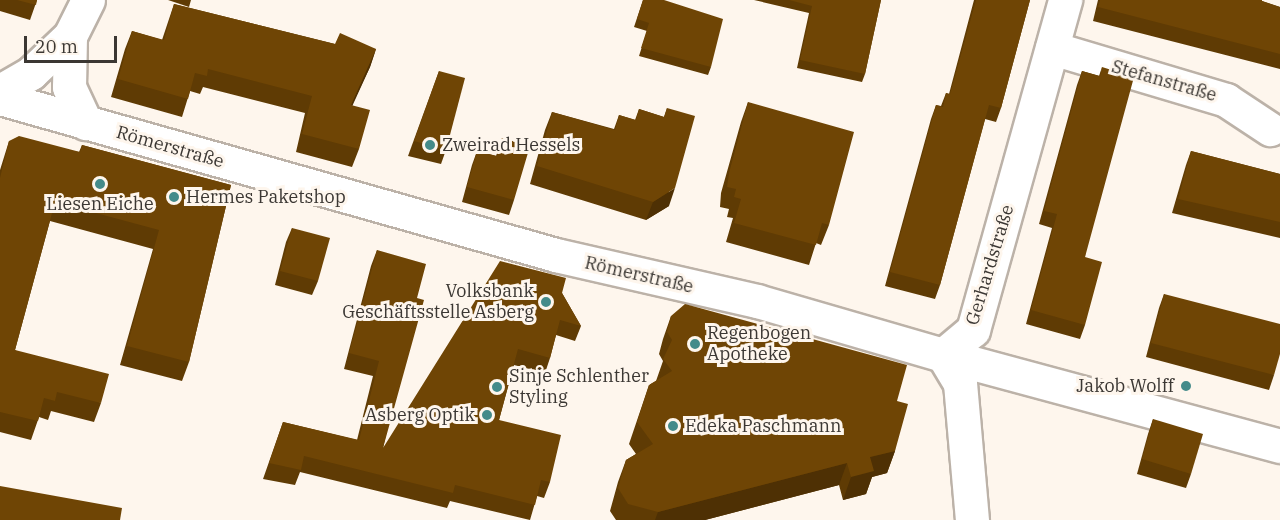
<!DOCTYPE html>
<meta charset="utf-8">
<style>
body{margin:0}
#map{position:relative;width:1280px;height:520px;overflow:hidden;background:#fef6ed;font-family:"IBM Plex Serif",serif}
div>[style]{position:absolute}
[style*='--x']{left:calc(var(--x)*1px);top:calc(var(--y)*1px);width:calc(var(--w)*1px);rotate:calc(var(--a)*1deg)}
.roads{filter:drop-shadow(2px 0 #bcb2a8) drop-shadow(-2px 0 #bcb2a8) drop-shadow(0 2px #bcb2a8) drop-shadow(0 -2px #bcb2a8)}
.minor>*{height:33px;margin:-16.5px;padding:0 16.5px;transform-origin:16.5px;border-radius:16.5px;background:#fff}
.tertiary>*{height:33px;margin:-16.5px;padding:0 16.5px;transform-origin:16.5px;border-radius:16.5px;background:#fff}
.wall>*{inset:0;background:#5f3b04}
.shaded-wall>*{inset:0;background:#4e3004}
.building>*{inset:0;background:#6f4505}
.dots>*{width:16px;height:16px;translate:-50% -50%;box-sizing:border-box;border:3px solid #fef6ed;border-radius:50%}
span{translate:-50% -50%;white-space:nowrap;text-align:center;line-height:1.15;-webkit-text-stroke:6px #fef6ed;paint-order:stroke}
.street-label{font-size:18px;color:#3b3733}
.poi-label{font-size:18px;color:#3b3733}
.left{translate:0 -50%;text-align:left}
.right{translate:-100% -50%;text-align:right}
.scale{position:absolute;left:24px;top:36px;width:93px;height:27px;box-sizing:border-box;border:3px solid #3b3733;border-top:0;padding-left:8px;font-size:18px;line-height:21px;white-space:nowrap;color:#3b3733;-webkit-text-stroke:4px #fef6ed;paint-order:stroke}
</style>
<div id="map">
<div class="roads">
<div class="minor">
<i style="--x:70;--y:36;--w:51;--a:91.1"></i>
<i style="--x:69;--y:87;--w:40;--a:65"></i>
<i style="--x:1052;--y:48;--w:182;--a:16.6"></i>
<i style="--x:1226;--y:100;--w:53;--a:33.4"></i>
<i style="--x:0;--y:91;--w:36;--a:-30"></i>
<i style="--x:31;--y:73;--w:54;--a:-43.5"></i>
<i style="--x:70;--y:36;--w:40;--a:-63.4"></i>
<i style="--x:943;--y:355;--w:39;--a:-40"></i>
<i style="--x:973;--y:330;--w:343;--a:-74.4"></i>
<i style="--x:943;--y:355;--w:349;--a:15.1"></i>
</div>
<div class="tertiary">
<i style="--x:0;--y:98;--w:578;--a:15.77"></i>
<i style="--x:556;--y:255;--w:206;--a:12.9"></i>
<i style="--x:757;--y:301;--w:194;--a:16.2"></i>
<i style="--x:943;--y:355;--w:33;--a:59"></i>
<i style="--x:960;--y:383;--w:138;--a:85"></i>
</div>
</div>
<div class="wall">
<i style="clip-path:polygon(0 0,37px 0,30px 20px,0 11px)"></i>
<i style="clip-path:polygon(168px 0,191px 0,189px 7px)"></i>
<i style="clip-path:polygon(643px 0,711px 67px,708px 75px,639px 56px,647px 31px,634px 27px)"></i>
<i style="clip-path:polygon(754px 0,881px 0,865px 74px,862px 82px,797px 68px,809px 13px)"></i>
<i style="clip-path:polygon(974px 0,1030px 0,1001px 108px,996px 122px,985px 119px,940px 285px,935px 299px,885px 286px,931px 119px,936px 105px,941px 106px,946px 93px,949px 94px)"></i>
<i style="clip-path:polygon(1098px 0,1262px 0,1262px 1px,1280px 7px,1280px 69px,1093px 21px)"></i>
<i style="clip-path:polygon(174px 4px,335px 44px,376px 49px,370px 67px,352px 105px,359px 149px,352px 167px,296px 152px,305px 113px,203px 87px,200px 94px,190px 91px,182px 117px,111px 97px,125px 49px,132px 31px,162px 40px)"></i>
<i style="clip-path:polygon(1102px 67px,1085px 257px,1085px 325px,1080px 339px,1026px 324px,1052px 228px,1039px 224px,1077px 85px,1082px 71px,1099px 76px)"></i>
<i style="clip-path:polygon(439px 71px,446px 150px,441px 164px,408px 156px)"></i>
<i style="clip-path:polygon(748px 102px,829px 225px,821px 245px,816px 243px,809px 265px,726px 242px,733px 218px,727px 217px,729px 209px,720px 207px,721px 193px,741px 122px)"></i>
<i style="clip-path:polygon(667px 108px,669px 206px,646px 220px,530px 184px,545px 130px,552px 112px,614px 129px,619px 115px,635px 120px,639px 109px,664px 117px)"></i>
<i style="clip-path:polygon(502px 138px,514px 200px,509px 215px,462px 202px,472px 165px,477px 151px,496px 156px)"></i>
<i style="clip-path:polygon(9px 141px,79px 152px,82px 145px,231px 185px,189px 362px,182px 381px,120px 365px,153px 249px,50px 221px,15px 350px,101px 403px,94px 422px,51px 411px,48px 420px,39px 417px,31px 440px,0 432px,0 170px)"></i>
<i style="clip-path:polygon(1191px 151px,1280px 174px,1280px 238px,1172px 213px,1186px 165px)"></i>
<i style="clip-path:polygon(292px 228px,318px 281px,312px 295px,275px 285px,286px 242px)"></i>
<i style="clip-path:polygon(377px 250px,417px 298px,383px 448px,562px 293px,581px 326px,575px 341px,556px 335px,550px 358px,545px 373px,514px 365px,499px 420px,550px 482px,544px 498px,537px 496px,530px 520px,450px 501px,447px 508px,300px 472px,295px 485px,263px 479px,283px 422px,357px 440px,373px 376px,344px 369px,371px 266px)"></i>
<i style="clip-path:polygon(1164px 294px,1274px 375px,1269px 390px,1146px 357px,1159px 308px)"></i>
<i style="clip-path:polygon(671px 316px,897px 401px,895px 451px,887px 473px,872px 477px,866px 494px,843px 500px,839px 485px,705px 520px,616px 520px,610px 511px,618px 482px,626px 460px,636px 454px,629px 444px,649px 385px,656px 381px,663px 361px,659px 354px,663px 339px)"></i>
<i style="clip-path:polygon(1153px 419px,1191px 474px,1186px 488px,1137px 474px,1148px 434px)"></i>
</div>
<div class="shaded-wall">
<i style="clip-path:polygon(376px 49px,370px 67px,345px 122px,351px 105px)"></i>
<i style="clip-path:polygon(675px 188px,669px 206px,646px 220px,653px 202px)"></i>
<i style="clip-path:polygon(895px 451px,887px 473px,872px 477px,866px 494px,843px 500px,851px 477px,870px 457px)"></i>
<i style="clip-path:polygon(847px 463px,839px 485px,705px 520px,655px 520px,658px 512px)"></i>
</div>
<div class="building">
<i style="clip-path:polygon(17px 0,37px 0,36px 5px)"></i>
<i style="clip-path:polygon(643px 0,664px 0,723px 19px,711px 67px,641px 48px,649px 23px,637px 19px)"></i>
<i style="clip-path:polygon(789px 0,881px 0,865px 74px,800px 60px,812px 6px)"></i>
<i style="clip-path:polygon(976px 0,1030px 0,1001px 108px,989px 105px,940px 285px,890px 272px,936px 105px,943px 107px,946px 93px,950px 94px)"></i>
<i style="clip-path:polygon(1100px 0,1262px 0,1262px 1px,1280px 7px,1280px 54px,1098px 7px)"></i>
<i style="clip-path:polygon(174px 4px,335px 44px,340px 33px,376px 49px,351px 105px,370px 110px,359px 149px,302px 134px,312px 96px,208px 69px,207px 76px,195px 73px,188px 99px,118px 79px,132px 31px,164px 40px)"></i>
<i style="clip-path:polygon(1102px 67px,1134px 77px,1085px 257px,1102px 262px,1085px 325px,1031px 310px,1057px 214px,1044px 211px,1082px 71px,1100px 76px)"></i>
<i style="clip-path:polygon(439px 71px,465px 78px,446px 150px,414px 141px)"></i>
<i style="clip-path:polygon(748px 102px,854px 132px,829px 225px,822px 223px,816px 245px,734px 223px,741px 199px,734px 197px,736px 189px,727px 187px,729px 173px)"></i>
<i style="clip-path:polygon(667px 108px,695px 116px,675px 188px,653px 202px,537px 166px,552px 112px,615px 130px,619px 115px,636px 120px,639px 109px,664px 117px)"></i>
<i style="clip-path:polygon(19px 136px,80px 152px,82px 145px,231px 185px,189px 362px,127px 346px,159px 230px,55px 202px,15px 350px,109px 374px,101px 403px,57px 392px,55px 401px,44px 398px,38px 421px,0 412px,0 178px,9px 141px)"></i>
<i style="clip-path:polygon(502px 138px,530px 146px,514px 200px,467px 187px,477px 151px,497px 156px)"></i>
<i style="clip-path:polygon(1191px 151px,1280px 174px,1280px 222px,1178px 199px)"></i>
<i style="clip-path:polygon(292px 228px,330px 238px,318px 281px,280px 271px)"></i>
<i style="clip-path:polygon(377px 250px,426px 264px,417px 298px,424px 300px,383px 448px,500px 261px,566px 278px,562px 293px,581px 326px,560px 320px,550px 358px,518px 349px,499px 420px,561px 435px,550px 482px,541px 480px,535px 505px,455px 485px,453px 493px,304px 456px,301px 470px,269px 463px,283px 422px,359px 440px,379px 361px,349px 353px)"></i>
<i style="clip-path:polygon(1164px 294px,1280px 324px,1280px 354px,1274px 375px,1151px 343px)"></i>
<i style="clip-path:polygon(685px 304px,907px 365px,897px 401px,908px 404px,895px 451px,870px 457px,874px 471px,851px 477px,847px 463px,658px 512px,628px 504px,618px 488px,626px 460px,653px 444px,637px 422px,649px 385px,672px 371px,663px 359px,672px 340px,667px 332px,671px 316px)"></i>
<i style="clip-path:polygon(1153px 419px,1203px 434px,1191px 474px,1142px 459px)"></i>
<i style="clip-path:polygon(0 486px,122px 508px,120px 520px,0 520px)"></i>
</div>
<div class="dots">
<i style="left:430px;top:145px;background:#448b8a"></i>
<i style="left:100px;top:184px;background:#448b8a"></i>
<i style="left:174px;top:197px;background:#448b8a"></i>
<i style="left:546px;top:302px;background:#448b8a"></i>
<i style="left:695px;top:344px;background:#448b8a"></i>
<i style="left:1186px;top:386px;background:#448b8a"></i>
<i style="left:497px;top:387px;background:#448b8a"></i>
<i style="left:487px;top:415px;background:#448b8a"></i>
<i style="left:673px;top:426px;background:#448b8a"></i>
</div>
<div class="street-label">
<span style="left:1164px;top:81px;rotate:16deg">Stefanstraße</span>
<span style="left:170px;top:147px;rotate:16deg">Römerstraße</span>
<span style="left:990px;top:265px;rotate:-73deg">Gerhardstraße</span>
<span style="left:639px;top:275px;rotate:13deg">Römerstraße</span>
</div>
<div class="poi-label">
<span class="left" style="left:442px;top:145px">Zweirad Hessels</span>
<span class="left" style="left:186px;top:197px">Hermes Paketshop</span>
<span style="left:100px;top:204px">Liesen Eiche</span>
<span class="right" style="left:534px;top:302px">Volksbank<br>Geschäftsstelle Asberg</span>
<span class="left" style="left:707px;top:344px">Regenbogen<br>Apotheke</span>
<span class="left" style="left:509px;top:387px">Sinje Schlenther<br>Styling</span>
<span class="right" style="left:1174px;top:386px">Jakob Wolff</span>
<span class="right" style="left:475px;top:415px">Asberg Optik</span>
<span class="left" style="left:685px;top:426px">Edeka Paschmann</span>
</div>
<div class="scale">20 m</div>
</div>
